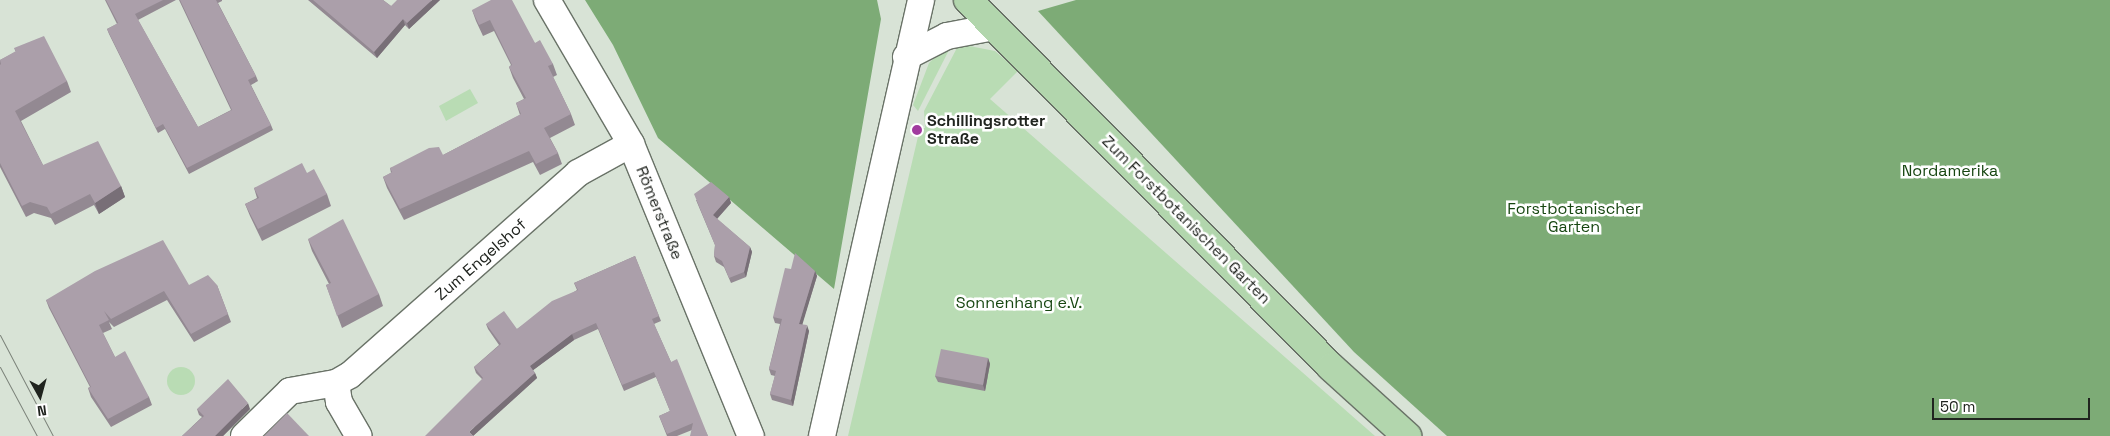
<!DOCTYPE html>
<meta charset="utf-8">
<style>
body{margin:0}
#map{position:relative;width:2110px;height:436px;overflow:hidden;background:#d8e3d6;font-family:"Space Grotesk",sans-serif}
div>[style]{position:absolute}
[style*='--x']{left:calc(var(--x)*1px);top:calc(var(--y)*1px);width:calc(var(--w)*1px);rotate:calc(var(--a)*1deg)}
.green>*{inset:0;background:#b9dcb4}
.round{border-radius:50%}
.forest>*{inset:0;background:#7dab76}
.roads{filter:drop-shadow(1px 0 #697267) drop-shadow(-1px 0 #697267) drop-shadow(0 1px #697267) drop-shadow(0 -1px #697267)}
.minor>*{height:26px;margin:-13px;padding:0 13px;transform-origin:13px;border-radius:13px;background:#fff}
.major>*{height:28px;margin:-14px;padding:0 14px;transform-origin:14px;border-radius:14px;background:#b2d6ad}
.tram>*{height:1px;margin:-0.5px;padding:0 0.5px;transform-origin:0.5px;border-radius:0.5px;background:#7c837a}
.wall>*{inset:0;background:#938992}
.shaded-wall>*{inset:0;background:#786f77}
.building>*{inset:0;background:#ab9faa}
.dots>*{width:14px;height:14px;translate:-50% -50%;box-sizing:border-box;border:2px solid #fff;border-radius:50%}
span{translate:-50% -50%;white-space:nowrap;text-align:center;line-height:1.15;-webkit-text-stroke:5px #fff;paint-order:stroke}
.poi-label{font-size:16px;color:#20241f;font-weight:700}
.left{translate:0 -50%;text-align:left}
.park-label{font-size:16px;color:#174611}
.street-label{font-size:16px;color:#20241f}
.north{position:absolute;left:15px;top:371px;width:50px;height:50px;-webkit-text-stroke:4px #fff;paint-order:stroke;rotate:173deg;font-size:14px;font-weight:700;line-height:20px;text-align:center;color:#20241f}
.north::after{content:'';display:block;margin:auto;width:18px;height:22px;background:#20241f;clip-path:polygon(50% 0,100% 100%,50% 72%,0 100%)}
.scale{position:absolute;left:1932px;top:398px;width:158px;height:22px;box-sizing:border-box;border:2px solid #20241f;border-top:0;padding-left:6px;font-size:15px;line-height:18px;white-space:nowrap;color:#20241f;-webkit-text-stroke:4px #fff;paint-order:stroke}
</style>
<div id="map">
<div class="green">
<i style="clip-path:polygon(959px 44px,995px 51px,1018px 71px,990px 99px,1375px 436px,848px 436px,920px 128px,925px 128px,924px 111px)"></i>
<i style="clip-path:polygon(947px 46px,949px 50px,918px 111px,913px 105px,929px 63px)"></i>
<i style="clip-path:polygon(470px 89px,478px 103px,446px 121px,439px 106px)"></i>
<i class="round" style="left:167px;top:367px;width:28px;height:28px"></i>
</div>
<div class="forest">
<i style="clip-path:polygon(585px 0,877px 0,881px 19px,834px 289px,658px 138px,613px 45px)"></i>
<i style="clip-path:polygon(1076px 0,2110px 0,2110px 436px,1447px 436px,1354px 352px,1038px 11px)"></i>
</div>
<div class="roads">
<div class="minor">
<i style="--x:547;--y:0;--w:167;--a:59.7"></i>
<i style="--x:631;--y:144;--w:316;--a:67.7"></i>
<i style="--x:906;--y:57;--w:46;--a:-27.1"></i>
<i style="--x:947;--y:36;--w:48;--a:-10.8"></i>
<i style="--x:336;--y:383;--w:19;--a:81"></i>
<i style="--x:339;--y:402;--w:39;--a:60"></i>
<i style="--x:244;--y:436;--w:64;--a:-44.4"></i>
<i style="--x:290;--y:391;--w:47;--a:-9.9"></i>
<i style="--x:336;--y:383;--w:16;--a:-30"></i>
<i style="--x:350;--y:375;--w:305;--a:-41.5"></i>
<i style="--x:578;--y:173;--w:60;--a:-28.7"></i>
<i style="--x:822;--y:436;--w:447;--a:-77.2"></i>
</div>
<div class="major">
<i style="--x:968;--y:0;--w:516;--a:45.31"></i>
<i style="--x:1331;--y:367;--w:103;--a:42.2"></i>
</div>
</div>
<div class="tram">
<i style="--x:0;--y:335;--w:114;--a:62.3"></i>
<i style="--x:0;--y:367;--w:78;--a:61.8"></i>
</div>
<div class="wall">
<i style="clip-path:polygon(105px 0,176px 0,138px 20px,198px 127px,231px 110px,179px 0,222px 0,222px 1px,218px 3px,256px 76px,258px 81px,251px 85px,271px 125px,273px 130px,189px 174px,165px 129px,158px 133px,109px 34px,107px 29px,117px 24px)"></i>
<i style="clip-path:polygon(308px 0,383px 0,391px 6px,440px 0,409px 29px,405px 25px,377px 58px)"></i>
<i style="clip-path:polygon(472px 10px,535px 43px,553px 64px,557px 75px,553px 77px,571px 114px,575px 125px,550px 138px,558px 153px,562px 164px,540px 175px,533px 162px,404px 220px,387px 188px,383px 177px,391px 173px,390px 168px,443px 155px,520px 115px,516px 103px,524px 99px,513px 78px,509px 67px,511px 65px,494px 31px,483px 36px,476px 21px)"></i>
<i style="clip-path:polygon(14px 48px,67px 81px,71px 92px,21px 121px,43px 165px,121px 186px,125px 197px,99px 214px,94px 205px,55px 225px,51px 218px,34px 213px,26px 217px,0 167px,0 60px,16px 52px)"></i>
<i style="clip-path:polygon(307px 173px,327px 194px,331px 206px,262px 241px,250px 216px,245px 204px,257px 198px,254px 188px)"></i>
<i style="clip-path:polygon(729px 197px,731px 203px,717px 219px,750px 247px,752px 252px,746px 277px,731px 283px,724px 267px,716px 262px,714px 256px,715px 245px,696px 200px)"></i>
<i style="clip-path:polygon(308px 239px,379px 294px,383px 306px,342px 328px,326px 285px,329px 284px,312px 251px)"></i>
<i style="clip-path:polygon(635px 256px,661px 321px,654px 324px,671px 362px,708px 436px,692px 430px,677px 436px,667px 436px,659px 416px,670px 411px,656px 377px,624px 391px,598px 329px,574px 340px,533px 370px,535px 373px,537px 378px,473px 436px,482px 379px,476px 373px,474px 367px,499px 345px,488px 329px,486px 324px,517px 329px,577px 290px,574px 283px)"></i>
<i style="clip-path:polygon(815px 271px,817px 276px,802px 324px,809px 331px,793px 406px,772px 400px,770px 394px,775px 376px,771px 375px,769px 369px,780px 324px,775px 323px,773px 317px)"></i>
<i style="clip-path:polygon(189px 285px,217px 285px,231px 322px,194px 342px,167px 300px,114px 327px,109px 322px,112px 329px,103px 333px,115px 357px,149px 397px,152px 405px,111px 427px,91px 397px,88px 388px,90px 387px,49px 308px,46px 300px)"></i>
<i style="clip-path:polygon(988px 358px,990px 364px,985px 391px,938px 382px,935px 376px)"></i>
<i style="clip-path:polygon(197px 409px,250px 409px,223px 436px,182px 436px,202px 417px,199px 415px)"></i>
</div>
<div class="shaded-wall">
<i style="clip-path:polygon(432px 0,440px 0,409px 29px,407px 23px)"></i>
<i style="clip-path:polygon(403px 19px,405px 25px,377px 58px,374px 52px)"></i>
<i style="clip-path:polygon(121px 186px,125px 197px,99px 214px,95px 203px)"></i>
<i style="clip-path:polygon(729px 197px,731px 203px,715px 221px,713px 215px)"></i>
<i style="clip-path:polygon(750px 247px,752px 252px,746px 277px,744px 272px)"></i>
<i style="clip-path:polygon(815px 271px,817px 276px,801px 329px,799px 324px)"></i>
<i style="clip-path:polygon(807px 325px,809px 331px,793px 406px,791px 400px)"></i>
<i style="clip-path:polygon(572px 334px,574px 340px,532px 371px,530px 366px)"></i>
<i style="clip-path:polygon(988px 358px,990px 364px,985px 391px,983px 385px)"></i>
<i style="clip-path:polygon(535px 373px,537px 378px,473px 436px,469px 432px)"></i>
<i style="clip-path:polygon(248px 403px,250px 409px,223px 436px,215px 436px)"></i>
</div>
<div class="building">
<i style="clip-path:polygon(106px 0,163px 0,135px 14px,198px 127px,232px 110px,180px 0,216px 0,256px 76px,248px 80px,271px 125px,187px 168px,163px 124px,156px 128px,107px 29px,118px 23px)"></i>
<i style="clip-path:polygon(313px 0,383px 0,391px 6px,397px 0,432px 0,407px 23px,403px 19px,374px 52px)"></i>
<i style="clip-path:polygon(491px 0,512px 0,535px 43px,540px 40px,553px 64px,548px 66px,571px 114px,544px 128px,558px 153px,536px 164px,529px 151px,400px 209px,383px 177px,392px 172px,390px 168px,429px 148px,439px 147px,443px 155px,521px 114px,516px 103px,526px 98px,509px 67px,512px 65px,490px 20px,479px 25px,472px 10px)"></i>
<i style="clip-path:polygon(44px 36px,67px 81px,15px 111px,43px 165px,98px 141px,121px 186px,95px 203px,90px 194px,51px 214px,47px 207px,30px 202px,22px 206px,0 163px,0 65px,1px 64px,0 60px,16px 51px,14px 48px)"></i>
<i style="clip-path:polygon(302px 163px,307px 173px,314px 169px,327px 194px,258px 229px,245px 204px,259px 198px,254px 188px)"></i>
<i style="clip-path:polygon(711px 182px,729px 197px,713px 215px,750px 247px,744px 272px,729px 278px,722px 261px,714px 256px,715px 245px,694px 194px)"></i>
<i style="clip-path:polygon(343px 219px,379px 294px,337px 316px,326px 285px,331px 283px,308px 239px)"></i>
<i style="clip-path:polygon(163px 240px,189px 285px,208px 275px,217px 285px,228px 314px,191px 334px,164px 291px,111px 319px,104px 311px,109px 320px,99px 325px,115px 357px,125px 351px,149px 397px,108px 419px,88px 388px,91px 387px,46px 300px,95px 271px)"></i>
<i style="clip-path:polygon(795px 253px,815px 271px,799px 324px,807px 325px,791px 400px,770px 394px,776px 371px,769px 369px,782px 319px,773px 317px,785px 268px,791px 269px)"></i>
<i style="clip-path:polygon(635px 256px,659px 316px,652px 319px,671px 362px,677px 359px,708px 436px,690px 436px,693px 423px,667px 434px,659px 416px,670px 411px,654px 372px,622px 385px,596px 323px,572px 334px,530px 366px,535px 373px,469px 432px,473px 436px,425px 436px,483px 378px,474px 367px,501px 344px,486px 324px,504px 311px,517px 329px,552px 301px,578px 290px,574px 283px)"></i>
<i style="clip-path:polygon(941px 349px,988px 358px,983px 385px,935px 376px)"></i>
<i style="clip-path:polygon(228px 379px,248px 403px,215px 436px,182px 436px,204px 416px,197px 409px)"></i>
<i style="clip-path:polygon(287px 413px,309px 436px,264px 436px)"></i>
</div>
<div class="dots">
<i style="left:917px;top:130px;background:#a13b9f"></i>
</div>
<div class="poi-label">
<span class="left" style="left:927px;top:130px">Schillingsrotter<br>Straße</span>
</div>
<div class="park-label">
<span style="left:1950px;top:171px">Nordamerika</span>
<span style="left:1574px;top:218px">Forstbotanischer<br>Garten</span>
<span style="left:1019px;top:303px">Sonnenhang e.V.</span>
</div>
<div class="street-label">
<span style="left:659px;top:213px;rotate:68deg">Römerstraße</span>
<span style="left:1186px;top:220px;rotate:45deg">Zum Forstbotanischen Garten</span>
<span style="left:481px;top:260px;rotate:-41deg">Zum Engelshof</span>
</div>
<div class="north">N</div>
<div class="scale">50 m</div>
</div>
